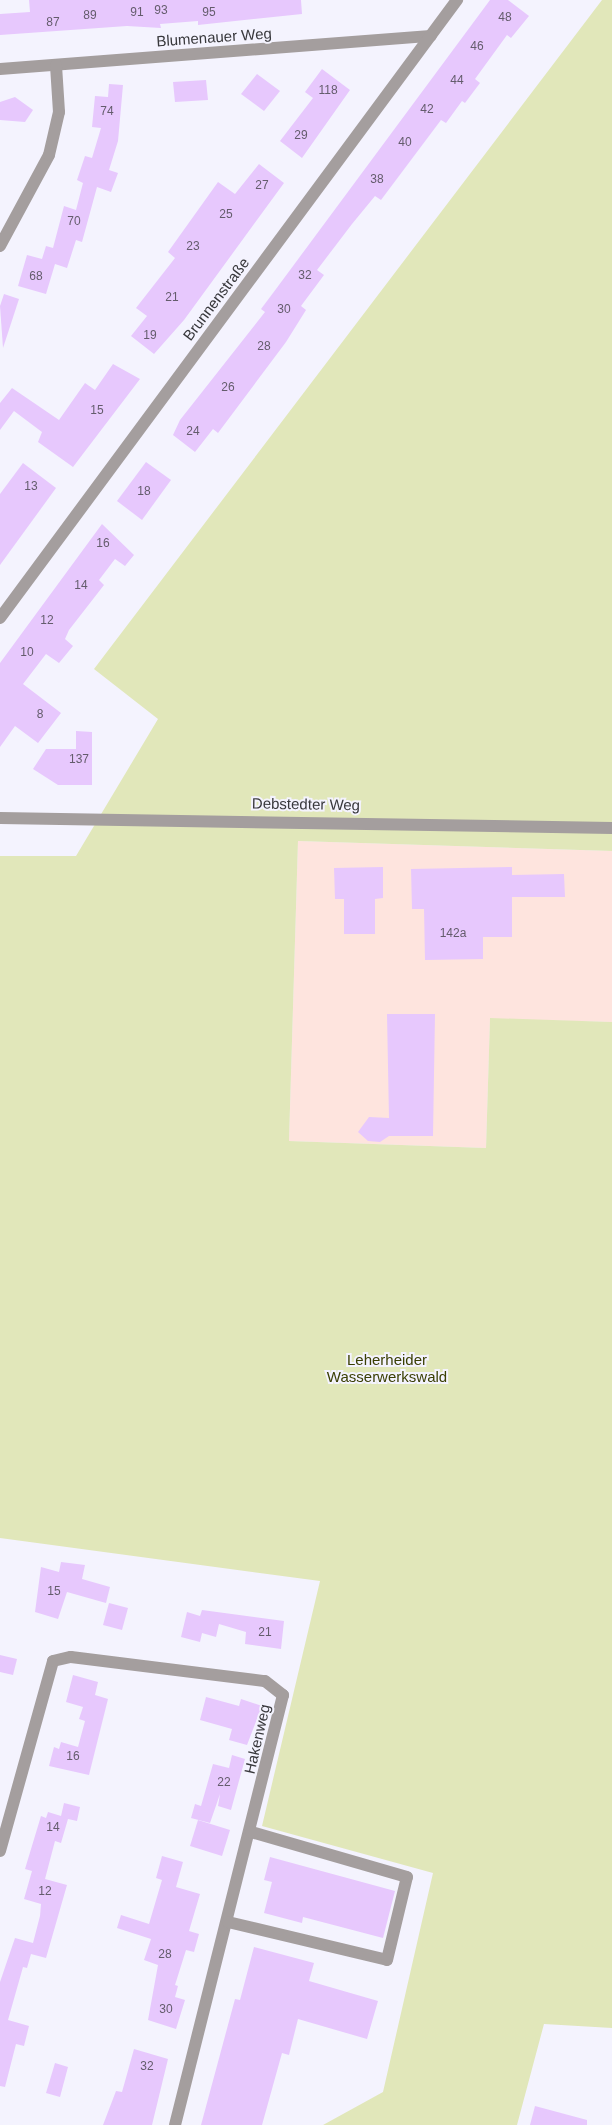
<!DOCTYPE html>
<meta charset="utf-8">
<style>
body{margin:0}
#map{position:relative;width:612px;height:2125px;overflow:hidden;background:#f4f3fe;font-family:Arial,sans-serif}
div>[style]{position:absolute}
[style*='--x']{left:calc(var(--x)*1px);top:calc(var(--y)*1px);width:calc(var(--w)*1px);rotate:calc(var(--a)*1deg)}
.industrial>*{inset:0;background:#fee4de}
.green>*{inset:0;background:#e1e7ba}
.building>*{inset:0;background:#e7c8fd}
.minor>*{height:12px;margin:-6px;padding:0 6px;transform-origin:6px;border-radius:6px;background:#a49e9e}
span{translate:-50% -50%;white-space:nowrap;text-align:center;line-height:1.15;-webkit-text-stroke:4px #f4f3fe;paint-order:stroke}
.number-label{font-size:12px;color:#645c6c}
.number-label span{-webkit-text-stroke-width:0}
.street-label{font-size:15px;color:#38383c}
.park-label{font-size:15px;color:#3a3f03}
</style>
<div id="map">
<div class="industrial">
<i style="clip-path:polygon(298px 841px,612px 851px,612px 1022px,490px 1019px,486px 1148px,289px 1141px)"></i>
</div>
<div class="green">
<i style="clip-path:polygon(602px 0,612px 0,612px 851px,298px 841px,289px 1141px,486px 1148px,490px 1018px,612px 1022px,612px 2028px,544px 2024px,517px 2125px,323px 2125px,383px 2092px,433px 1873px,262px 1826px,320px 1581px,0 1538px,0 856px,76px 856px,158px 719px,94px 669px)"></i>
</div>
<div class="building">
<i style="clip-path:polygon(29px 0,301px 0,302px 14px,198px 25px,198px 21px,160px 24px,161px 28px,127px 26px,0 35px,0 14px,30px 12px)"></i>
<i style="clip-path:polygon(490px 0,508px 0,529px 16px,511px 38px,507px 35px,475px 79px,480px 83px,465px 103px,462px 101px,446px 123px,441px 120px,381px 200px,375px 196px,352px 224px,317px 270px,324px 275px,301px 306px,306px 310px,286px 342px,218px 433px,213px 429px,195px 452px,173px 435px,180px 420px,265px 312px,261px 309px,276px 289px)"></i>
<i style="clip-path:polygon(322px 69px,350px 90px,302px 158px,280px 141px,313px 98px,305px 92px)"></i>
<i style="clip-path:polygon(257px 74px,280px 91px,264px 111px,241px 94px)"></i>
<i style="clip-path:polygon(206px 80px,208px 100px,175px 102px,173px 82px)"></i>
<i style="clip-path:polygon(109px 84px,123px 85px,118px 141px,109px 170px,118px 173px,111px 192px,97px 187px,82px 242px,76px 240px,67px 268px,55px 264px,46px 294px,18px 286px,27px 255px,42px 259px,46px 246px,53px 248px,64px 206px,76px 210px,83px 183px,77px 180px,85px 156px,92px 158px,101px 128px,92px 127px,95px 96px,108px 97px)"></i>
<i style="clip-path:polygon(15px 97px,33px 110px,25px 122px,0 120px,0 102px)"></i>
<i style="clip-path:polygon(259px 164px,284px 183px,184px 320px,154px 354px,131px 336px,147px 316px,136px 308px,175px 258px,168px 252px,218px 182px,235px 194px)"></i>
<i style="clip-path:polygon(4px 294px,19px 299px,3px 348px,0 306px)"></i>
<i style="clip-path:polygon(113px 364px,140px 379px,73px 467px,38px 442px,42px 432px,14px 411px,0 430px,0 403px,12px 388px,59px 420px,85px 383px,95px 390px)"></i>
<i style="clip-path:polygon(146px 462px,171px 480px,142px 520px,117px 501px)"></i>
<i style="clip-path:polygon(23px 463px,56px 488px,0 565px,0 494px)"></i>
<i style="clip-path:polygon(102px 524px,134px 555px,125px 566px,115px 559px,99px 580px,104px 585px,69px 630px,65px 639px,73px 646px,59px 663px,46px 654px,23px 684px,61px 713px,38px 743px,15px 726px,0 747px,0 663px)"></i>
<i style="clip-path:polygon(76px 731px,92px 732px,92px 785px,58px 785px,33px 769px,46px 749px,76px 749px)"></i>
<i style="clip-path:polygon(383px 867px,383px 898px,375px 899px,375px 934px,344px 934px,344px 899px,335px 899px,334px 868px)"></i>
<i style="clip-path:polygon(512px 867px,512px 875px,564px 874px,565px 897px,512px 897px,512px 937px,483px 937px,483px 959px,425px 960px,424px 909px,412px 909px,411px 869px)"></i>
<i style="clip-path:polygon(387px 1014px,435px 1014px,433px 1136px,389px 1136px,380px 1142px,368px 1141px,358px 1132px,369px 1117px,389px 1118px)"></i>
<i style="clip-path:polygon(61px 1562px,85px 1565px,82px 1579px,110px 1587px,106px 1603px,67px 1592px,58px 1619px,35px 1612px,41px 1567px,59px 1572px)"></i>
<i style="clip-path:polygon(109px 1603px,128px 1608px,122px 1630px,103px 1625px)"></i>
<i style="clip-path:polygon(202px 1610px,284px 1621px,281px 1649px,245px 1644px,246px 1632px,219px 1624px,216px 1637px,202px 1633px,200px 1642px,181px 1637px,187px 1612px,200px 1616px)"></i>
<i style="clip-path:polygon(0 1655px,17px 1659px,13px 1675px,0 1672px)"></i>
<i style="clip-path:polygon(73px 1675px,98px 1682px,95px 1695px,108px 1699px,89px 1775px,49px 1766px,54px 1747px,59px 1749px,61px 1742px,78px 1747px,85px 1721px,79px 1719px,83px 1707px,66px 1702px)"></i>
<i style="clip-path:polygon(206px 1697px,239px 1706px,241px 1699px,262px 1706px,247px 1745px,229px 1740px,232px 1729px,200px 1720px)"></i>
<i style="clip-path:polygon(232px 1755px,245px 1759px,231px 1810px,218px 1806px,220px 1794px,210px 1823px,191px 1818px,195px 1804px,201px 1806px,213px 1764px,229px 1768px)"></i>
<i style="clip-path:polygon(64px 1803px,80px 1807px,77px 1821px,68px 1819px,61px 1843px,55px 1841px,45px 1879px,67px 1885px,46px 1958px,31px 1954px,27px 1968px,23px 1967px,8px 2020px,29px 2026px,24px 2046px,16px 2044px,5px 2087px,0 2086px,0 1982px,15px 1938px,33px 1943px,40px 1916px,41px 1904px,24px 1899px,32px 1871px,25px 1869px,41px 1816px,46px 1818px,48px 1812px,61px 1816px)"></i>
<i style="clip-path:polygon(198px 1820px,230px 1830px,222px 1856px,190px 1846px)"></i>
<i style="clip-path:polygon(162px 1856px,183px 1862px,176px 1887px,200px 1894px,189px 1931px,199px 1934px,194px 1952px,186px 1950px,175px 1985px,178px 1986px,175px 1997px,185px 2000px,176px 2029px,148px 2020px,158px 1965px,144px 1960px,151px 1939px,117px 1928px,121px 1915px,149px 1924px,162px 1880px,156px 1878px)"></i>
<i style="clip-path:polygon(270px 1857px,395px 1891px,383px 1938px,303px 1917px,302px 1923px,264px 1913px,272px 1882px,264px 1880px)"></i>
<i style="clip-path:polygon(254px 1947px,314px 1963px,309px 1981px,378px 2001px,367px 2039px,298px 2019px,289px 2055px,282px 2053px,262px 2125px,201px 2125px,235px 1999px,240px 2000px)"></i>
<i style="clip-path:polygon(134px 2049px,168px 2059px,152px 2125px,103px 2125px,116px 2091px,122px 2092px)"></i>
<i style="clip-path:polygon(55px 2063px,68px 2067px,60px 2097px,46px 2093px)"></i>
<i style="clip-path:polygon(535px 2106px,587px 2120px,587px 2125px,530px 2125px)"></i>
</div>
<div class="minor">
<i style="--x:0;--y:69;--w:432;--a:-4.4"></i>
<i style="--x:0;--y:246;--w:103;--a:-61.7"></i>
<i style="--x:49;--y:155;--w:44;--a:-76.9"></i>
<i style="--x:59;--y:112;--w:47;--a:-93.7"></i>
<i style="--x:0;--y:618;--w:769;--a:-53.52"></i>
<i style="--x:0;--y:818;--w:612;--a:0.94"></i>
<i style="--x:0;--y:1851;--w:197;--a:-74.4"></i>
<i style="--x:53;--y:1661;--w:18;--a:-13"></i>
<i style="--x:71;--y:1657;--w:195;--a:7.1"></i>
<i style="--x:265;--y:1681;--w:23;--a:38"></i>
<i style="--x:283;--y:1695;--w:443;--a:104.1"></i>
<i style="--x:228;--y:1922;--w:163;--a:13.4"></i>
<i style="--x:387;--y:1960;--w:85;--a:-76.5"></i>
<i style="--x:407;--y:1877;--w:162;--a:-163.9"></i>
</div>
<div class="number-label">
<span style="left:161px;top:11px">93</span>
<span style="left:137px;top:13px">91</span>
<span style="left:209px;top:13px">95</span>
<span style="left:90px;top:16px">89</span>
<span style="left:505px;top:18px">48</span>
<span style="left:53px;top:23px">87</span>
<span style="left:477px;top:47px">46</span>
<span style="left:457px;top:81px">44</span>
<span style="left:328px;top:91px">118</span>
<span style="left:427px;top:110px">42</span>
<span style="left:107px;top:112px">74</span>
<span style="left:301px;top:136px">29</span>
<span style="left:405px;top:143px">40</span>
<span style="left:377px;top:180px">38</span>
<span style="left:262px;top:186px">27</span>
<span style="left:226px;top:215px">25</span>
<span style="left:74px;top:222px">70</span>
<span style="left:193px;top:247px">23</span>
<span style="left:305px;top:276px">32</span>
<span style="left:36px;top:277px">68</span>
<span style="left:172px;top:298px">21</span>
<span style="left:284px;top:310px">30</span>
<span style="left:150px;top:336px">19</span>
<span style="left:264px;top:347px">28</span>
<span style="left:228px;top:388px">26</span>
<span style="left:97px;top:411px">15</span>
<span style="left:193px;top:432px">24</span>
<span style="left:31px;top:487px">13</span>
<span style="left:144px;top:492px">18</span>
<span style="left:103px;top:544px">16</span>
<span style="left:81px;top:586px">14</span>
<span style="left:47px;top:621px">12</span>
<span style="left:27px;top:653px">10</span>
<span style="left:40px;top:715px">8</span>
<span style="left:79px;top:760px">137</span>
<span style="left:453px;top:934px">142a</span>
<span style="left:54px;top:1592px">15</span>
<span style="left:265px;top:1633px">21</span>
<span style="left:73px;top:1757px">16</span>
<span style="left:224px;top:1783px">22</span>
<span style="left:53px;top:1828px">14</span>
<span style="left:45px;top:1892px">12</span>
<span style="left:165px;top:1955px">28</span>
<span style="left:166px;top:2010px">30</span>
<span style="left:147px;top:2067px">32</span>
</div>
<div class="street-label">
<span style="left:214px;top:37px;rotate:-4deg">Blumenauer Weg</span>
<span style="left:216px;top:299px;rotate:-53deg">Brunnenstraße</span>
<span style="left:306px;top:804px;rotate:1deg">Debstedter Weg</span>
<span style="left:257px;top:1739px;rotate:-77deg">Hakenweg</span>
</div>
<div class="park-label">
<span style="left:387px;top:1368px">Leherheider<br>Wasserwerkswald</span>
</div>
</div>
